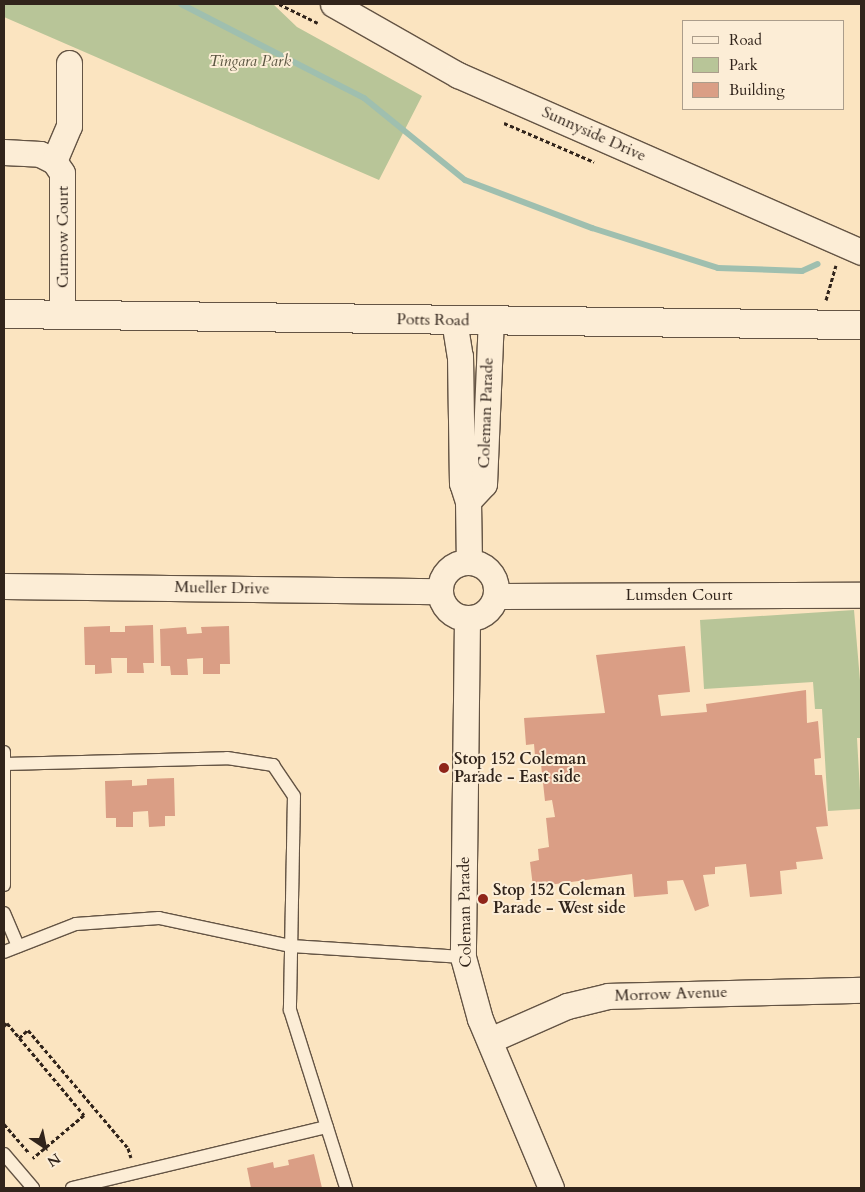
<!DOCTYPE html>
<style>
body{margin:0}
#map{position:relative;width:865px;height:1192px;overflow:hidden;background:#fbe4c0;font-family:Cardo,serif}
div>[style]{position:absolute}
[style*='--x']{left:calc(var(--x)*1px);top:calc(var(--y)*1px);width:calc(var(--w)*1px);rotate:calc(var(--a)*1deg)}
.green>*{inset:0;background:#b8c598}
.stream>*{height:6px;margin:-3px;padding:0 3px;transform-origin:3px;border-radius:3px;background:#9fbfaf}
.building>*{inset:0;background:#da9e85}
.path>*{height:3px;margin-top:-1.5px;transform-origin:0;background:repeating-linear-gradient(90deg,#31241b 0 4px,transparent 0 6.5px)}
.roads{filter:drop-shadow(1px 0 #645444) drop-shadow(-1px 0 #645444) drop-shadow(0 1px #645444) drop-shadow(0 -1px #645444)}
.lane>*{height:12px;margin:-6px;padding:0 6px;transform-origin:6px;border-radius:6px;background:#fcedd6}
.street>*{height:25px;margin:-12.5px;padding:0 12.5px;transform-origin:12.5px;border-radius:12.5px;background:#fcedd6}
.street>.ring{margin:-12.5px;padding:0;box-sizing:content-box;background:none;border:25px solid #fcedd6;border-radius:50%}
.secondary>*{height:28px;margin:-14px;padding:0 14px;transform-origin:14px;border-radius:14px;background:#fcedd6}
.dots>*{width:14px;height:14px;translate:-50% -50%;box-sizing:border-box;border:2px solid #fcedd6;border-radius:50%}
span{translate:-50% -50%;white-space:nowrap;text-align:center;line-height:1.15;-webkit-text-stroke:4px #fcedd6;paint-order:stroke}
.park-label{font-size:16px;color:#5a5440;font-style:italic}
.street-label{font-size:16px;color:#31241b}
.poi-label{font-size:16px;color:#31241b;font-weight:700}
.left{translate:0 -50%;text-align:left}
.frame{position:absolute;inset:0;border:5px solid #31241b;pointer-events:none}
.legend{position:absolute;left:682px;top:20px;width:162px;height:90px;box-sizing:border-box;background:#fcedd6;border:1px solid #ab9d8b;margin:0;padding:6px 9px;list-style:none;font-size:15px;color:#31241b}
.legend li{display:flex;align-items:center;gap:10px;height:25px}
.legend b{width:25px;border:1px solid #ab9d8b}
.north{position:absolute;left:20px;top:1122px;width:50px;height:50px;-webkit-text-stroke:4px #fcedd6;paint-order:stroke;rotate:146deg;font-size:14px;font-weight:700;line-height:20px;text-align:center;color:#31241b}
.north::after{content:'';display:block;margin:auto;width:18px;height:22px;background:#31241b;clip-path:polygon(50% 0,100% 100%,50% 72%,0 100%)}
</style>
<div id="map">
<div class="green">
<i style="clip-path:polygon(4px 4px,273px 4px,297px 27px,422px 96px,379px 180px,4px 17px)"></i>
<i style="clip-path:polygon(854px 610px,861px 692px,861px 738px,857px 738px,861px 809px,828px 811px,822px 709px,815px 709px,813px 682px,704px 689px,700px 620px)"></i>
</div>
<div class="stream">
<i style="--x:181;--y:4;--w:206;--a:27.2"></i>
<i style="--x:364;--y:98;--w:130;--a:39.1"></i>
<i style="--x:465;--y:180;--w:136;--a:20.7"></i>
<i style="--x:592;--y:228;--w:132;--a:17.6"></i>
<i style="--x:718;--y:268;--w:84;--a:2"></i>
<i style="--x:802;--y:271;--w:17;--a:-24"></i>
</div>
<div class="building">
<i style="clip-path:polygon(153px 625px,154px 663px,143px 663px,144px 673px,127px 673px,127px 658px,111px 658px,112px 673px,95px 674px,95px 665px,85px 665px,84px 627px,110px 626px,110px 632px,125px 632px,125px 626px)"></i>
<i style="clip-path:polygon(229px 626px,230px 664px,220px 664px,220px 674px,203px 674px,203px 658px,187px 659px,188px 675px,171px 675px,170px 666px,161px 666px,160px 629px,186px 627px,187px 634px,202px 633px,201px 627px)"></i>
<i style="clip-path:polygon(685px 646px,690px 692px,658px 695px,661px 716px,707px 712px,706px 704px,806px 690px,807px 723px,818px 721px,821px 758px,814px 759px,815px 775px,822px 775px,828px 826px,816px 827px,823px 859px,796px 862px,797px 869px,780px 871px,782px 894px,750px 897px,746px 864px,715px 867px,715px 874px,703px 875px,709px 906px,695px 911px,683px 880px,667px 881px,668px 894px,634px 897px,632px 874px,533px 887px,530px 862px,539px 860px,538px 849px,549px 847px,546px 818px,555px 817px,552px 800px,545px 801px,540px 755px,535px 756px,534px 744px,526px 745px,524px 718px,605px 713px,596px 655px)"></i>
<i style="clip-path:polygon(174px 778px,175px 816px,165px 816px,165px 826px,149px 827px,148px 811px,133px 812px,133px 827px,116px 827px,116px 818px,106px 818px,105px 781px,132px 780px,132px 786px,147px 785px,147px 779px)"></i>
<i style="clip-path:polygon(314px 1154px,322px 1188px,251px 1188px,247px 1168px,273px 1162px,274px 1168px,289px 1165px,288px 1160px)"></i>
</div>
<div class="path">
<i style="--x:279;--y:4;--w:43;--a:26"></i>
<i style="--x:504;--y:123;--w:98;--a:23.4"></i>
<i style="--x:826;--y:300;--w:36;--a:-74"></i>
<i style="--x:4;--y:1026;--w:4;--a:-45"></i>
<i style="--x:7;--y:1023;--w:120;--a:50.1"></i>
<i style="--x:84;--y:1115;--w:67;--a:139.9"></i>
<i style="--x:19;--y:1038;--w:12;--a:-42"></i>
<i style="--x:28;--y:1030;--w:155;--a:49.7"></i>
<i style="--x:128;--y:1148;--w:10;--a:73"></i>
<i style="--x:4;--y:1124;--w:38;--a:49"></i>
</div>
<div class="roads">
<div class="lane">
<i style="--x:4;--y:752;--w:133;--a:90"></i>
<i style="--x:5;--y:764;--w:222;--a:-1.5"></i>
<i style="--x:227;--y:758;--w:47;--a:8.7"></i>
<i style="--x:273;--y:765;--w:37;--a:56"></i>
<i style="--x:294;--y:796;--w:214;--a:91.1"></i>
<i style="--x:290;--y:1010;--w:187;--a:72.5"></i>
<i style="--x:4;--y:913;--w:36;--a:67"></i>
<i style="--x:4;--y:952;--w:77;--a:-21.3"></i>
<i style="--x:76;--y:924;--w:83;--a:-4.1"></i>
<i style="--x:159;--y:918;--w:135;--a:12"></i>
<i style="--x:291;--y:946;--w:172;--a:3.7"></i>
<i style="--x:4;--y:1154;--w:45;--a:49.5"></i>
<i style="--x:72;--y:1188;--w:262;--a:-13.5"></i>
</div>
<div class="street">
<i style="--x:333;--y:4;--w:144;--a:29.6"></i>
<i style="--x:458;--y:75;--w:440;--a:23.7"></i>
<i style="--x:4;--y:152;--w:36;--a:3"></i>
<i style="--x:40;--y:154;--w:16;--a:27"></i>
<i style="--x:54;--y:161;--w:14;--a:56"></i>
<i style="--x:62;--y:173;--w:142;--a:90"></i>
<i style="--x:54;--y:161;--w:38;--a:-67"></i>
<i style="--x:69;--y:126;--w:63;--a:-90"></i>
<i style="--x:454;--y:320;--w:36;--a:81"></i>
<i style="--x:460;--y:356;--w:127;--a:89.1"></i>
<i style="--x:462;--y:483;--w:19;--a:72"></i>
<i style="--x:468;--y:501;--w:61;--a:89.1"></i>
<i style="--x:468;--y:501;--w:23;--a:-47"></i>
<i style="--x:484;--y:484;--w:164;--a:-87.6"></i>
<i class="ring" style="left:440px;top:562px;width:31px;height:31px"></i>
<i style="--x:4;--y:586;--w:435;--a:0.7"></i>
<i style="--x:496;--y:596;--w:365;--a:-0.2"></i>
<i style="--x:467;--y:619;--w:338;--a:90.7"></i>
<i style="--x:463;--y:957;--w:64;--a:74.7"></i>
<i style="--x:480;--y:1019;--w:183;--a:67.2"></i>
<i style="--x:490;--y:1040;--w:84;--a:-23.8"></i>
<i style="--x:567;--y:1006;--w:42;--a:-13.7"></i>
<i style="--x:608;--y:996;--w:253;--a:-1.4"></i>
</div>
<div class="secondary">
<i style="--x:4;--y:314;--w:857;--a:0.74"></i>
</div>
</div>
<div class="dots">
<i style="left:444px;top:768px;background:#8f2418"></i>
<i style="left:483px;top:899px;background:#8f2418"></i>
</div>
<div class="park-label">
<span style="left:250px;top:61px">Tingara Park</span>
</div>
<div class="street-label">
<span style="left:594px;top:134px;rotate:24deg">Sunnyside Drive</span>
<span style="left:63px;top:237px;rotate:-90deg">Curnow Court</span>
<span style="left:433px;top:320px;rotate:1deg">Potts Road</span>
<span style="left:486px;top:413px;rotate:-88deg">Coleman Parade</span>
<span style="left:222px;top:588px;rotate:1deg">Mueller Drive</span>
<span style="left:679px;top:595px">Lumsden Court</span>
<span style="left:465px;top:912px;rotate:-91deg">Coleman Parade</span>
<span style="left:671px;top:994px;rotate:-2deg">Morrow Avenue</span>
</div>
<div class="poi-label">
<span class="left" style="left:454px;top:768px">Stop 152 Coleman<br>Parade - East side</span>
<span class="left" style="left:493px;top:899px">Stop 152 Coleman<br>Parade - West side</span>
</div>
<div class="frame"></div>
<ul class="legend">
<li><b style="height:6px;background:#fcedd6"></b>Road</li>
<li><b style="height:14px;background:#b8c598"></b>Park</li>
<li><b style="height:14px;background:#da9e85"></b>Building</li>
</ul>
<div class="north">N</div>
</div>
